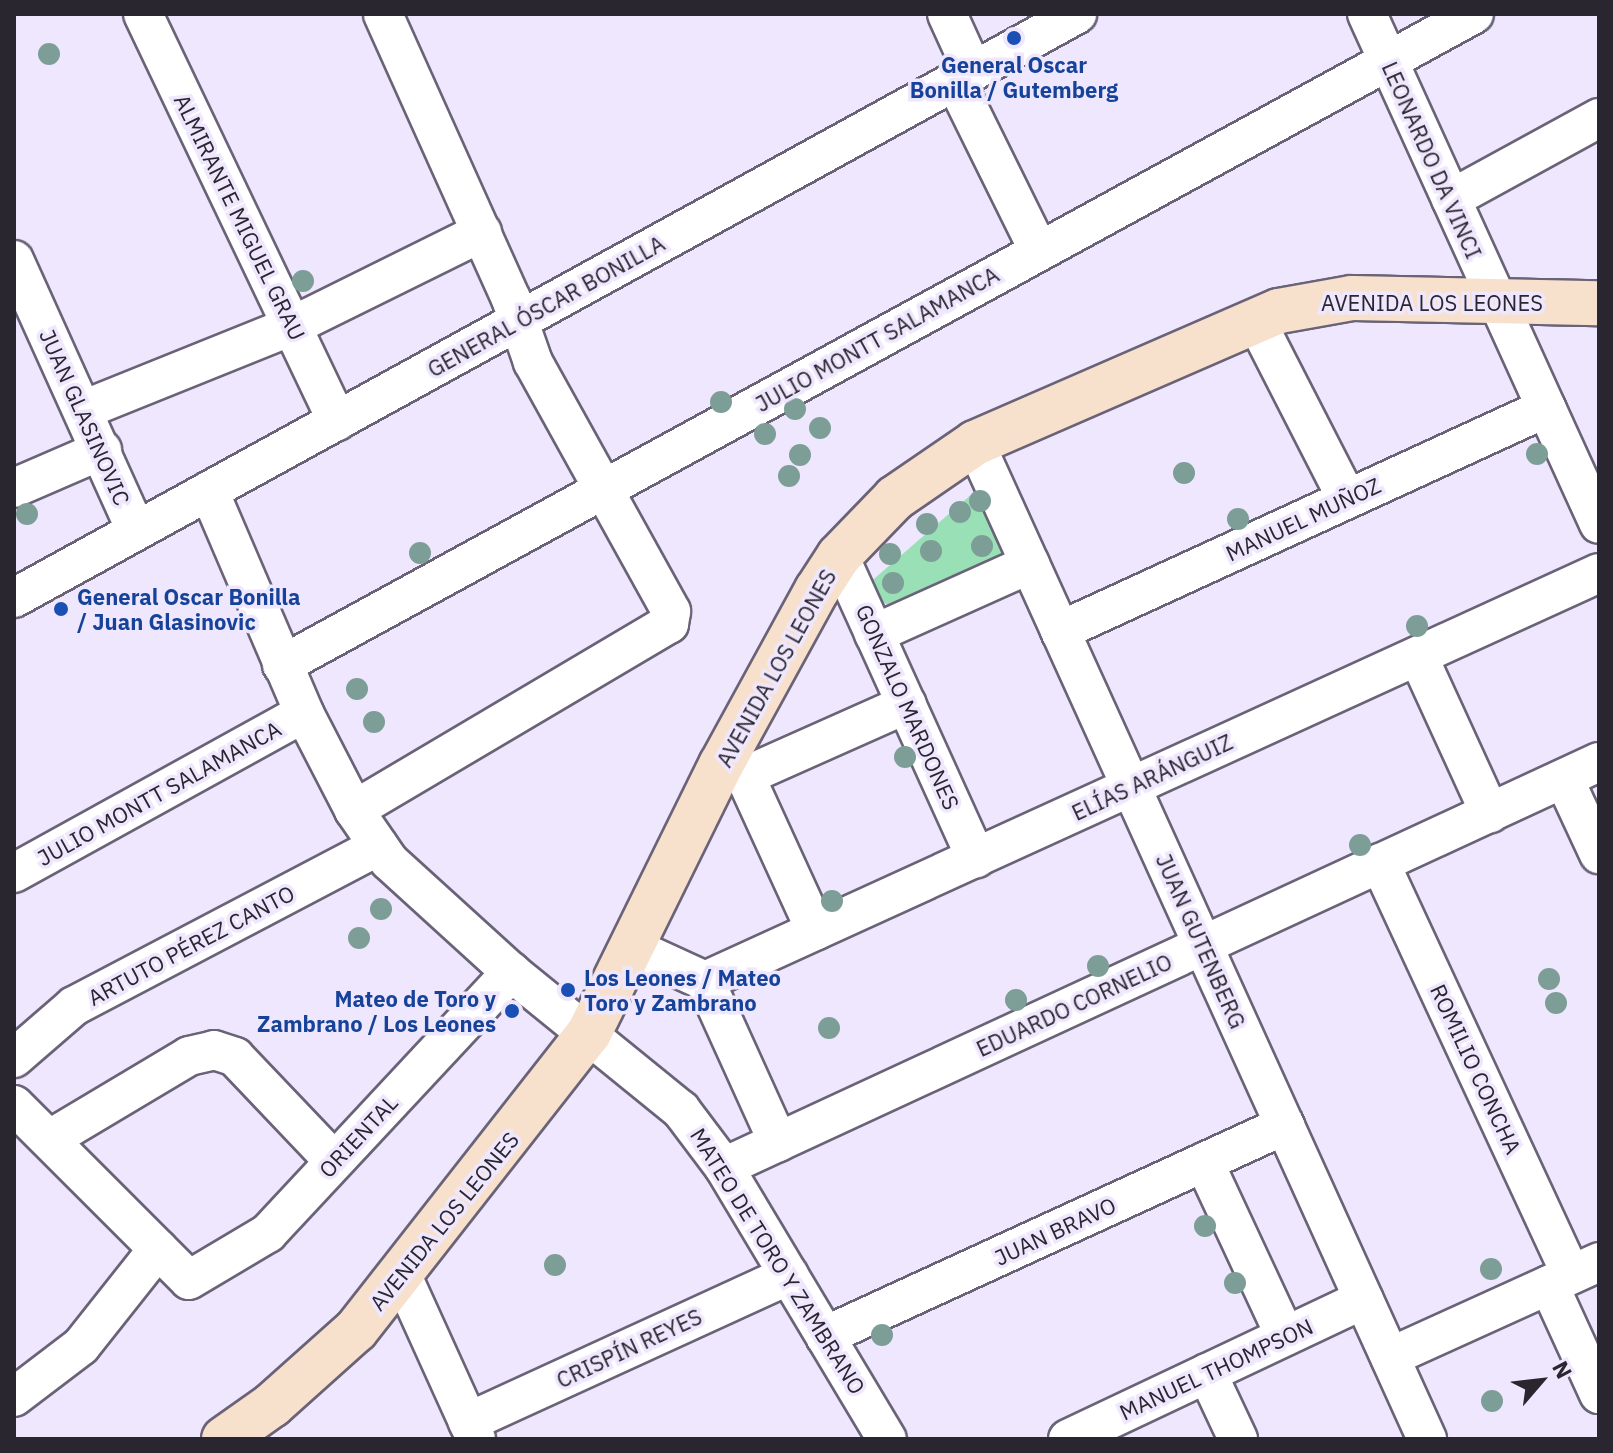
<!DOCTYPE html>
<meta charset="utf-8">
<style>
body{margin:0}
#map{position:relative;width:1613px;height:1453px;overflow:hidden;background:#efe7fe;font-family:"IBM Plex Sans",sans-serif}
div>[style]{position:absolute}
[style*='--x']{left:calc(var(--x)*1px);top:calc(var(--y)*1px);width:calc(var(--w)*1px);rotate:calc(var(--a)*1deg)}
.green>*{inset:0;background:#9ae0b7}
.roads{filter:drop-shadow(2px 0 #6a6377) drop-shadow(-2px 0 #6a6377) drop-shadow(0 2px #6a6377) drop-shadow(0 -2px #6a6377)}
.minor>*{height:38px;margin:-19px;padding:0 19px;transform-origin:19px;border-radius:19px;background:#fff}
.major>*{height:44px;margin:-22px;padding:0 22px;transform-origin:22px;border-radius:22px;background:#f7e1cd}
.trees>*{width:22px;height:22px;margin:-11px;border-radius:50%;background:#7d9e97}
.dots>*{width:22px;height:22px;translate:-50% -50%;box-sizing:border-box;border:4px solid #efe7fe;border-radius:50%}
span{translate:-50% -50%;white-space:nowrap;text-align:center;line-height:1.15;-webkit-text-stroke:7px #efe7fe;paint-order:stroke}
.transit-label{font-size:22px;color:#164399;font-weight:700}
.left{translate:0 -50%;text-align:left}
.right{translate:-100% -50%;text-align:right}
.street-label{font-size:22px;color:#29262f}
.frame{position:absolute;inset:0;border:16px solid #29262f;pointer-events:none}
.north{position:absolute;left:1501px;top:1341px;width:80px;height:80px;-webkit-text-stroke:6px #efe7fe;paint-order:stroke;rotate:62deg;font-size:22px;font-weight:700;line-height:32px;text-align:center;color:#29262f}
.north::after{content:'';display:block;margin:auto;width:28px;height:36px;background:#29262f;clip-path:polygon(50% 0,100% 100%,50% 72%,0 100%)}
</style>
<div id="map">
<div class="green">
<i style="clip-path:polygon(988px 491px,1017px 560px,899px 606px,876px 602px,868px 584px,973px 493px)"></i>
</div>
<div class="roads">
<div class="minor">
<i style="--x:143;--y:14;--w:451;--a:64.5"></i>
<i style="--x:947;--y:14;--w:63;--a:65.5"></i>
<i style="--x:1367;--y:14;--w:560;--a:65.54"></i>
<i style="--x:955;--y:81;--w:190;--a:63.7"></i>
<i style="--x:1451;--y:199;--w:169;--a:-28.7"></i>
<i style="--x:14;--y:260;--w:296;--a:65.7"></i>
<i style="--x:1255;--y:319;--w:202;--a:62.9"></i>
<i style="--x:83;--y:410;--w:225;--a:-21.9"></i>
<i style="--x:292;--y:326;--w:212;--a:-26.3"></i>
<i style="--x:975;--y:443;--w:1094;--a:65.59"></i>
<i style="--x:14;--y:488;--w:96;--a:-23.4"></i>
<i style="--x:209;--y:491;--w:241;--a:66.8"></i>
<i style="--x:304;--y:713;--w:109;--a:62.7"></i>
<i style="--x:354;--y:810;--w:62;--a:55.5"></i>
<i style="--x:389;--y:861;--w:165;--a:42.3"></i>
<i style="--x:511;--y:972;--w:219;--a:39.1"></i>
<i style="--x:681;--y:1110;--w:71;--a:53"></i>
<i style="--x:724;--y:1167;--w:317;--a:59.1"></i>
<i style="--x:839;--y:556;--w:332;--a:65.6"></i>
<i style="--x:14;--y:598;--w:1213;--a:-28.78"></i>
<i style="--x:1060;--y:631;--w:535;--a:-24.65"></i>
<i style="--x:874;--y:634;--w:171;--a:-24.2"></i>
<i style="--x:1418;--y:656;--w:173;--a:65.4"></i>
<i style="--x:282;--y:665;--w:1358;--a:-28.64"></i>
<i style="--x:721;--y:765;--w:26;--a:25"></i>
<i style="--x:745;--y:776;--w:170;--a:65.4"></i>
<i style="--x:745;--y:776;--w:177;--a:-24"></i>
<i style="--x:1564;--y:779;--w:83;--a:65"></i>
<i style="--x:354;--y:810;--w:366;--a:-30.6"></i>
<i style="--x:669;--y:624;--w:13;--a:-81"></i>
<i style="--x:671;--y:611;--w:285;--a:-119"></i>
<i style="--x:533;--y:362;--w:67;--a:-109.2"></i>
<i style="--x:511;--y:299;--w:312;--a:-114.2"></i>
<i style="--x:1380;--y:863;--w:453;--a:65.1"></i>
<i style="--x:14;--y:873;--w:331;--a:-28.9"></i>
<i style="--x:633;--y:948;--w:79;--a:24.6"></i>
<i style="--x:705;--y:981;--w:177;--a:65.6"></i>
<i style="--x:705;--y:981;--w:983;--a:-24.53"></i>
<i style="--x:14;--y:1058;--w:79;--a:-40.9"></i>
<i style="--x:74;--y:1006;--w:344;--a:-27.7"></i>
<i style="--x:14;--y:1105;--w:247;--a:45"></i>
<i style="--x:189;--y:1280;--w:92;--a:-30.7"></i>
<i style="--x:268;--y:1233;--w:357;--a:-47"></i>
<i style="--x:50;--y:1139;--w:162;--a:-30.8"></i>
<i style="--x:189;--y:1056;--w:26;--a:-13"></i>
<i style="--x:214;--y:1050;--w:22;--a:18"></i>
<i style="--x:235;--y:1057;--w:144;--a:46.4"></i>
<i style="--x:1204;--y:1162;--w:192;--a:65"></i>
<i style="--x:724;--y:1167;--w:964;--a:-24.84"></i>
<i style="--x:402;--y:1276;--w:179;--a:65.6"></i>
<i style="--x:1549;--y:1285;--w:120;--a:65.4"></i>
<i style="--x:825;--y:1336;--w:506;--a:-24.64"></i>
<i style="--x:1390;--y:1357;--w:230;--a:-24.4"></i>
<i style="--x:1207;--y:1373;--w:73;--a:64.8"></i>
<i style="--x:14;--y:1397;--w:84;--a:-37.3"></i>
<i style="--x:81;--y:1346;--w:124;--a:-51.6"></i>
<i style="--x:468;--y:1422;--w:353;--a:-24.6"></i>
<i style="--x:1068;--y:1439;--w:327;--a:-25.3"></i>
</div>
<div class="major">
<i style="--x:224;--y:1439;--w:59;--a:-35.3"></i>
<i style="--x:272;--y:1405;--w:113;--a:-41.8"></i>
<i style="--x:356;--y:1330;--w:377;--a:-51.9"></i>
<i style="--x:589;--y:1033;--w:299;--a:-63.8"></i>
<i style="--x:721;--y:765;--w:200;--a:-61.3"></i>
<i style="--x:817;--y:590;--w:40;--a:-57.1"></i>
<i style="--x:839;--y:556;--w:81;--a:-46"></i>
<i style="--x:895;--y:498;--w:97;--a:-34.5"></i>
<i style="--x:975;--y:443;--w:331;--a:-23.5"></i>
<i style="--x:1279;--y:311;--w:74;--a:-10.1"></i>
<i style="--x:1352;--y:298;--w:247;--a:1.2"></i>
</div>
</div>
<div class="trees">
<i style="left:49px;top:54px"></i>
<i style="left:303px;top:281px"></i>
<i style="left:721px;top:402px"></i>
<i style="left:795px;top:409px"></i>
<i style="left:820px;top:428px"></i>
<i style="left:765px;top:434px"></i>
<i style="left:1537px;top:454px"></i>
<i style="left:800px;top:455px"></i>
<i style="left:1184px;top:473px"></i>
<i style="left:789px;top:476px"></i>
<i style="left:980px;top:501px"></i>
<i style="left:960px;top:512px"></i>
<i style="left:27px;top:514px"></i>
<i style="left:1238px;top:519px"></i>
<i style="left:927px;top:524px"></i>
<i style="left:982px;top:546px"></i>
<i style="left:931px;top:551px"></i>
<i style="left:420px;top:553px"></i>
<i style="left:890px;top:554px"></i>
<i style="left:893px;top:583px"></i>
<i style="left:1417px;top:626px"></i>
<i style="left:357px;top:689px"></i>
<i style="left:374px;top:722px"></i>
<i style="left:905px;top:757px"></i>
<i style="left:1360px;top:845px"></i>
<i style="left:832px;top:901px"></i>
<i style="left:381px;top:909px"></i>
<i style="left:359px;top:938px"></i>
<i style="left:1098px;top:966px"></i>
<i style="left:1549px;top:979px"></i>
<i style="left:1016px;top:1000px"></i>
<i style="left:1556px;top:1003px"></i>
<i style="left:829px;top:1028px"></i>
<i style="left:1205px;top:1226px"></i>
<i style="left:555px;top:1265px"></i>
<i style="left:1491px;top:1269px"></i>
<i style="left:1235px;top:1283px"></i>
<i style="left:882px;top:1335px"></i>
<i style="left:1492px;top:1401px"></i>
</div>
<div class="dots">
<i style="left:1014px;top:38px;background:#1a4fb4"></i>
<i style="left:61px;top:609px;background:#1a4fb4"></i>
<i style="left:568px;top:990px;background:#1a4fb4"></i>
<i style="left:512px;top:1011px;background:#1a4fb4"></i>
</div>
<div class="transit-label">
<span style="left:1014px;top:77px">General Oscar<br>Bonilla / Gutemberg</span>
<span class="left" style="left:77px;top:609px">General Oscar Bonilla<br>/ Juan Glasinovic</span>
<span class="left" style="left:584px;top:990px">Los Leones / Mateo<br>Toro y Zambrano</span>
<span class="right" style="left:496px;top:1011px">Mateo de Toro y<br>Zambrano / Los Leones</span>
</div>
<div class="street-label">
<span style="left:1432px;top:160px;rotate:66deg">LEONARDO DA VINCI</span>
<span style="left:240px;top:217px;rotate:64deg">ALMIRANTE MIGUEL GRAU</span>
<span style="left:1432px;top:303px">AVENIDA LOS LEONES</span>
<span style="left:546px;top:306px;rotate:-29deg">GENERAL ÓSCAR BONILLA</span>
<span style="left:877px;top:339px;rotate:-29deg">JULIO MONTT SALAMANCA</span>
<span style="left:85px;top:417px;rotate:66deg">JUAN GLASINOVIC</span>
<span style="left:1303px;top:519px;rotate:-25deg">MANUEL MUÑOZ</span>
<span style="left:776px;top:668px;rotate:-61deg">AVENIDA LOS LEONES</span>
<span style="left:908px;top:707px;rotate:66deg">GONZALO MARDONES</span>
<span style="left:1152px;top:777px;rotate:-25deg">ELÍAS ARÁNGUIZ</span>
<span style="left:159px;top:793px;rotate:-29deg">JULIO MONTT SALAMANCA</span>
<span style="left:1201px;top:941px;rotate:66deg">JUAN GUTENBERG</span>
<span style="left:191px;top:945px;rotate:-28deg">ARTUTO PÉREZ CANTO</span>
<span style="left:1074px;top:1005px;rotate:-25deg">EDUARDO CORNELIO</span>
<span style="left:1476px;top:1069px;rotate:65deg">ROMILIO CONCHA</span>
<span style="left:358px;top:1136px;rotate:-47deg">ORIENTAL</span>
<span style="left:444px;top:1221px;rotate:-51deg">AVENIDA LOS LEONES</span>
<span style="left:1055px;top:1231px;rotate:-25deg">JUAN BRAVO</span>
<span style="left:778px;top:1261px;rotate:58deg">MATEO DE TORO Y ZAMBRANO</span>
<span style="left:629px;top:1348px;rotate:-25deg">CRISPÍN REYES</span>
<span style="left:1216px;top:1369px;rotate:-25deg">MANUEL THOMPSON</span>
</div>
<div class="frame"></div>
<div class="north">N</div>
</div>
